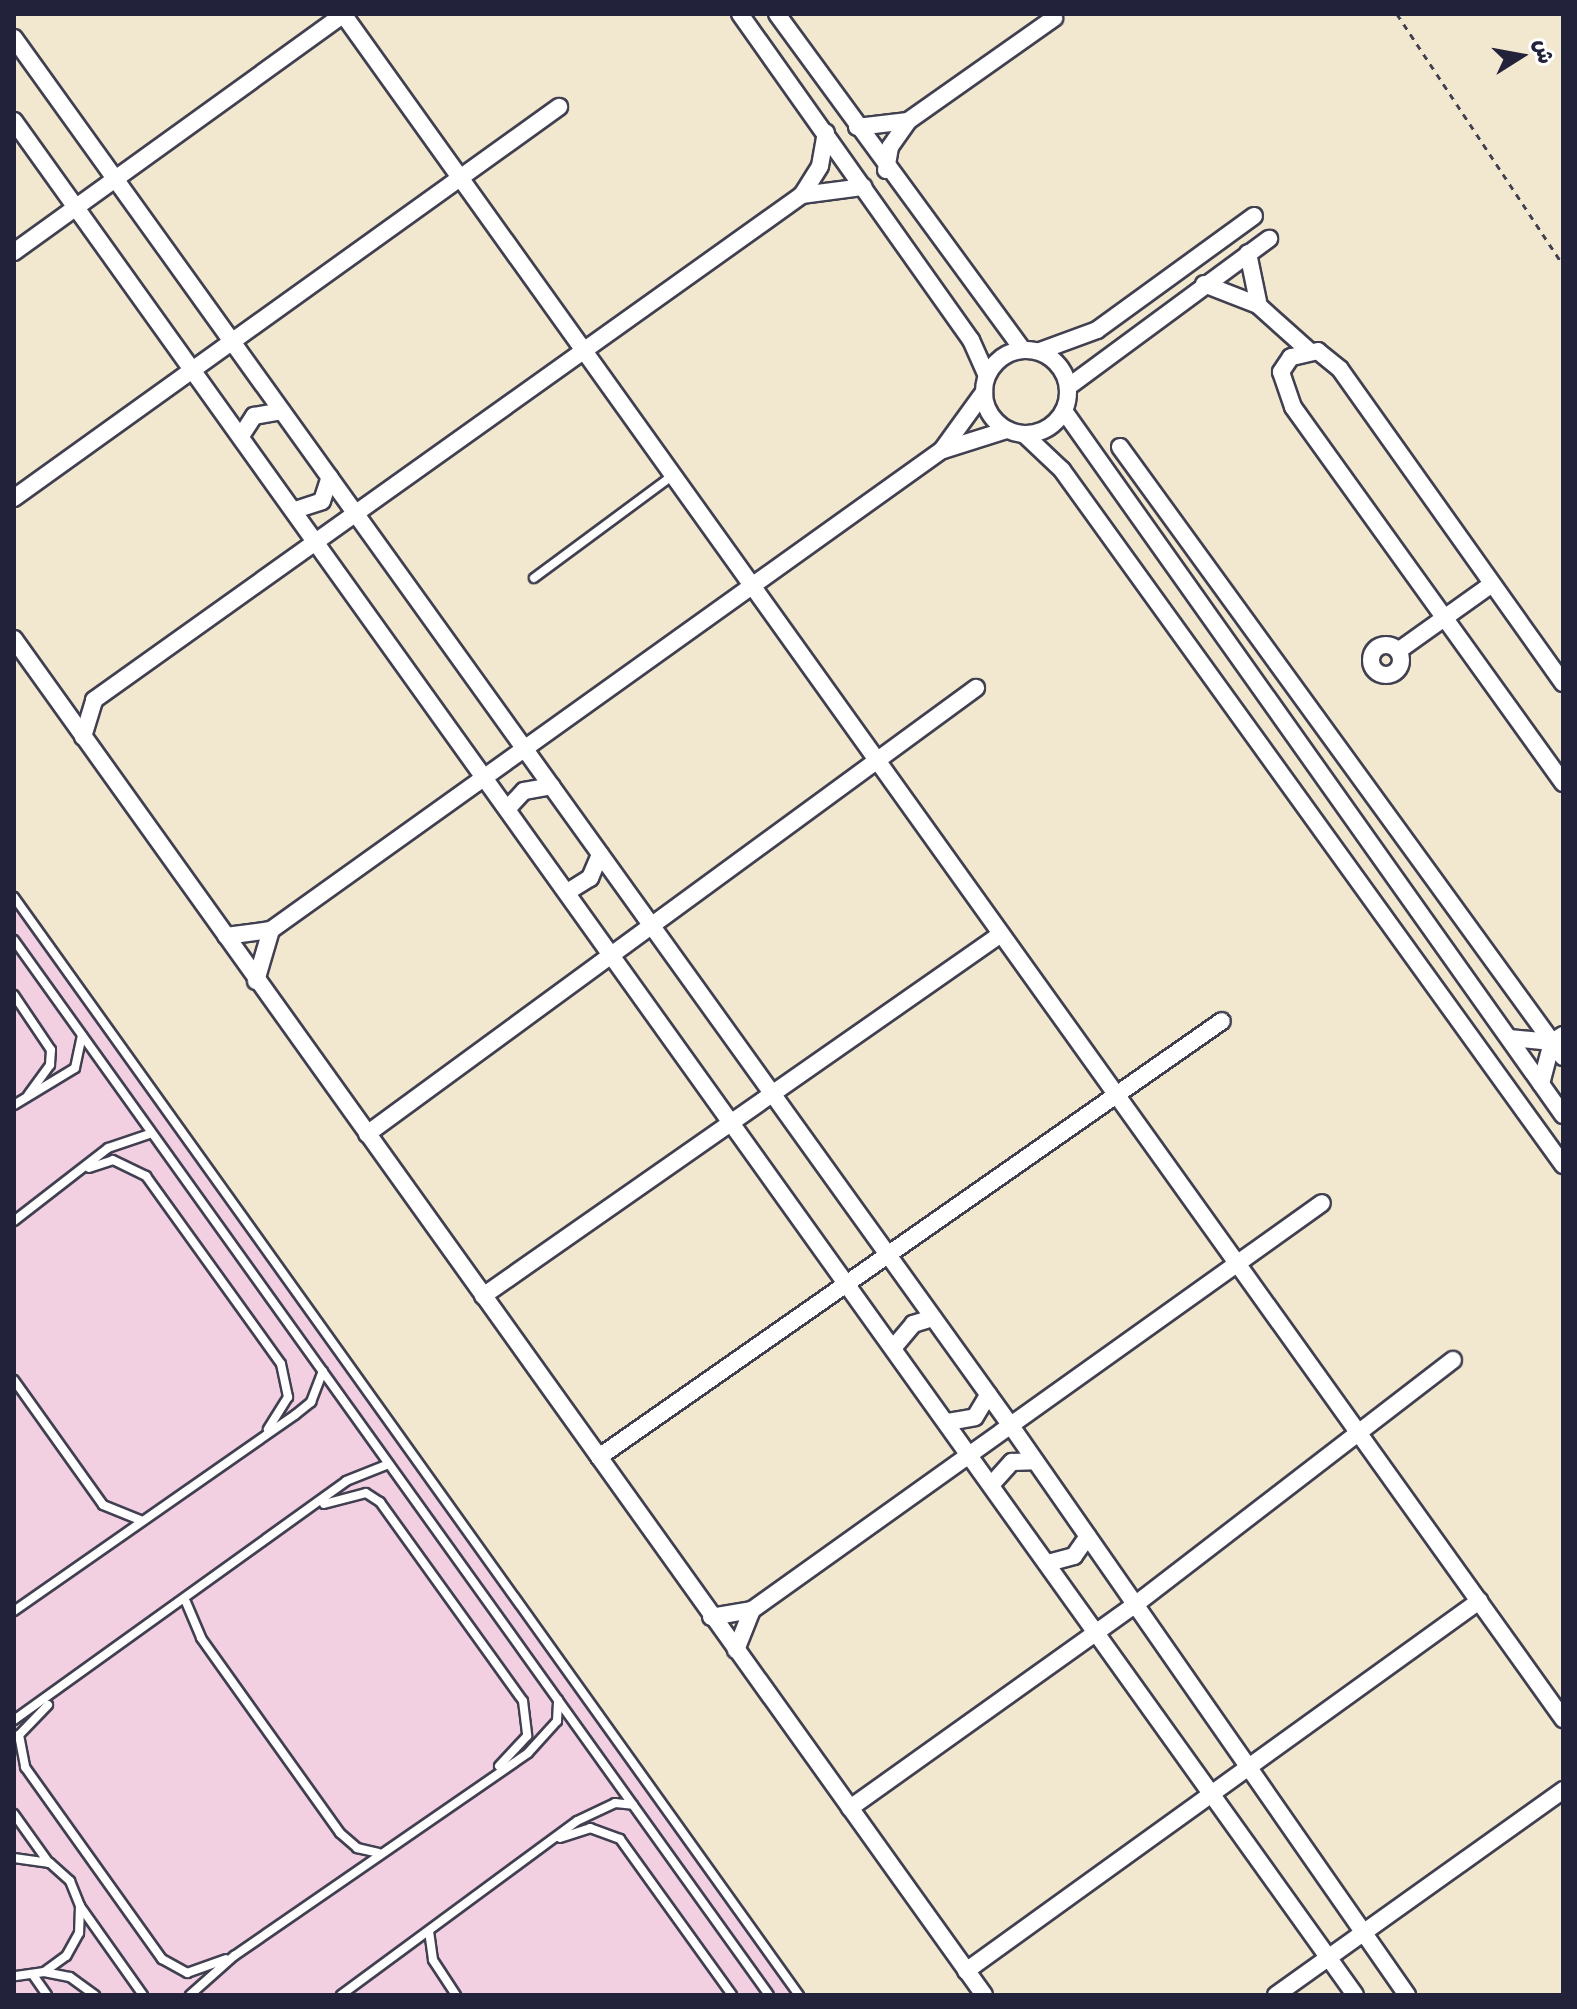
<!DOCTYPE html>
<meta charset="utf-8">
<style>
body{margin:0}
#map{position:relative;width:1577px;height:2009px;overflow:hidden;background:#f2e8d0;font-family:Delius,"Playpen Sans Arabic",sans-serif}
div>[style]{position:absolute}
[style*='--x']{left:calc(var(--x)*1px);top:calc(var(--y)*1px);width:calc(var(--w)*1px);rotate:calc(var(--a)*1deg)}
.built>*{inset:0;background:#f2cfe1}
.path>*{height:3px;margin-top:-1.5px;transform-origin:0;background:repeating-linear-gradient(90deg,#414051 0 6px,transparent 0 12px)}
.roads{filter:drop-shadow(2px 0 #414051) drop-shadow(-2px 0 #414051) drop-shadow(0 2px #414051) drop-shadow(0 -2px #414051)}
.lane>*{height:8px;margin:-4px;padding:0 4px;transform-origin:4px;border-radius:4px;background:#fff}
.street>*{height:16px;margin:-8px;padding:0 8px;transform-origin:8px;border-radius:8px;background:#fff}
.street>.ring{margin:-8px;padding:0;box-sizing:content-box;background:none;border:16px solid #fff;border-radius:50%}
span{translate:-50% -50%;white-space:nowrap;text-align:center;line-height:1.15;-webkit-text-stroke:7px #fff;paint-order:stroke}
.frame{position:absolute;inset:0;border:16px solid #22223b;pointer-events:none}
.north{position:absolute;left:1481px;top:16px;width:80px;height:80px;-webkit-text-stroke:6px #fff;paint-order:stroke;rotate:79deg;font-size:22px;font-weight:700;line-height:32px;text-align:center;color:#22223b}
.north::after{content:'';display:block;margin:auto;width:28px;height:36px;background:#22223b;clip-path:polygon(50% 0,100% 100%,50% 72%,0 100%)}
</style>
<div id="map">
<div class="built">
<i style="clip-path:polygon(14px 907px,793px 1995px,14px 1995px)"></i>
</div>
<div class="path">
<i style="--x:1397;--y:14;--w:301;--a:56.5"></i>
</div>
<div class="roads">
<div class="lane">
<i style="--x:534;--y:578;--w:173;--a:-36.5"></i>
<i style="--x:14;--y:897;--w:1350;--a:54.44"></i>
<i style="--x:14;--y:940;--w:1297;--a:54.41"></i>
<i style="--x:14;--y:995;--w:66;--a:56.1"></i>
<i style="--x:51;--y:1050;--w:15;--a:94"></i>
<i style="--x:50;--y:1065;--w:37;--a:126"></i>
<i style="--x:14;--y:1105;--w:71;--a:-31.2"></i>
<i style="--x:75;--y:1068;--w:33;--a:-78"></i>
<i style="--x:89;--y:1168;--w:25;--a:-18"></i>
<i style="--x:113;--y:1160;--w:37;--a:26"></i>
<i style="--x:146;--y:1176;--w:231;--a:54.3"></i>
<i style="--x:281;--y:1364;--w:34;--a:78"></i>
<i style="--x:288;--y:1397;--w:38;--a:122"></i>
<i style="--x:14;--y:1221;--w:119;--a:-37.8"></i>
<i style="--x:108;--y:1148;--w:46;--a:-18.8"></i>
<i style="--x:14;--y:1380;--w:153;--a:54.5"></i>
<i style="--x:103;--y:1505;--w:40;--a:22"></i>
<i style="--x:324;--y:1504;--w:43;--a:-14.7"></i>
<i style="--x:366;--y:1493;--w:17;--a:33"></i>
<i style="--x:380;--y:1502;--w:245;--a:54.3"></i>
<i style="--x:523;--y:1701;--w:35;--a:83"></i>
<i style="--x:527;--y:1736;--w:41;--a:133"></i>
<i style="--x:186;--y:1602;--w:39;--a:67"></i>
<i style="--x:201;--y:1638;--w:239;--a:54.5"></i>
<i style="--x:340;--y:1833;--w:23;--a:41"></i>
<i style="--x:357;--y:1848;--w:22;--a:13"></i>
<i style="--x:14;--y:1611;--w:343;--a:-34.9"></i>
<i style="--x:295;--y:1415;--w:21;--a:-39"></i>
<i style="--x:311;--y:1402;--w:33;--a:-69"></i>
<i style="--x:48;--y:1705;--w:42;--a:134"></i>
<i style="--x:19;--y:1735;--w:33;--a:79"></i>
<i style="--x:25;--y:1767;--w:236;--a:54.5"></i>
<i style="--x:162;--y:1959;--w:29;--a:29"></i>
<i style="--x:187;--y:1973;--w:41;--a:-19.7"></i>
<i style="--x:14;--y:1720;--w:409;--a:-35.7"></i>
<i style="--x:346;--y:1481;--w:46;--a:-21.6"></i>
<i style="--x:14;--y:1814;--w:60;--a:54.5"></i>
<i style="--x:560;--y:1838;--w:32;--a:-18"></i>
<i style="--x:590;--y:1828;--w:32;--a:20"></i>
<i style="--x:620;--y:1839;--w:192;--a:54.3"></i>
<i style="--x:14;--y:1858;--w:36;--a:8"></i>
<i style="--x:50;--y:1863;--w:27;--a:42"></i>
<i style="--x:70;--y:1881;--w:27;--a:68"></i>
<i style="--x:80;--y:1906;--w:27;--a:92"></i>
<i style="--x:79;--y:1933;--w:26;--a:119"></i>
<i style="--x:66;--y:1956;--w:27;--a:144"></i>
<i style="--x:44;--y:1972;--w:30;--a:172"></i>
<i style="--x:80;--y:1906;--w:109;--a:54.7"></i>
<i style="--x:429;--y:1931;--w:29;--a:82"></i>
<i style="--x:433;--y:1960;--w:42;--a:56.7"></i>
<i style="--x:44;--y:1972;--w:26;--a:11"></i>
<i style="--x:70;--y:1977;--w:31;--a:36"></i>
<i style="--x:33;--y:1975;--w:24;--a:55"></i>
<i style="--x:190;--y:1995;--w:59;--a:-41.6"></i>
<i style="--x:234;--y:1956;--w:357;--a:-34.6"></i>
<i style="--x:528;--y:1753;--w:43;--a:-47.8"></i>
<i style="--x:557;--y:1721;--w:21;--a:-87"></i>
<i style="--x:341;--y:1995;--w:293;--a:-36.4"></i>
<i style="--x:577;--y:1821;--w:42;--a:-25.3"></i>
<i style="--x:615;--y:1803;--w:18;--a:6"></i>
</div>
<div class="street">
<i style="--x:343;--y:14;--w:2097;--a:54.41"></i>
<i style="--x:740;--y:14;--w:400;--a:54.7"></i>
<i style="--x:971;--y:340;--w:39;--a:66"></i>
<i style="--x:777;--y:14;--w:415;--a:53.8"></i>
<i style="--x:14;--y:38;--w:1705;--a:54.31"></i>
<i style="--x:1009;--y:1423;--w:697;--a:55.17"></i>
<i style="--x:14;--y:121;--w:2304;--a:54.41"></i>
<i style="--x:857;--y:127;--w:51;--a:-6.7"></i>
<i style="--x:886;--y:170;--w:23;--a:-80"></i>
<i style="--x:890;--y:147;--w:32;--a:-55"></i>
<i style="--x:908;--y:121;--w:179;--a:-35.2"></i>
<i style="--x:802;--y:195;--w:34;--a:-58"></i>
<i style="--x:820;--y:166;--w:34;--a:-80"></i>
<i style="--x:14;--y:252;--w:405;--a:-35.8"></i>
<i style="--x:1248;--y:253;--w:54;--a:78.3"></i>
<i style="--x:1259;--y:306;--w:66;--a:41.9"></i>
<i style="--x:1204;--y:284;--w:58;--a:21.3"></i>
<i class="ring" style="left:984px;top:350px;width:68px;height:68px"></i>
<i style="--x:1040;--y:351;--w:61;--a:-20.2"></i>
<i style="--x:1097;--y:330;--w:194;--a:-36"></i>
<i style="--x:1068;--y:387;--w:250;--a:-36.4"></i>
<i style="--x:1064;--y:411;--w:863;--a:54.67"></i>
<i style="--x:1025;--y:435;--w:51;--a:43.4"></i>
<i style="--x:1062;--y:470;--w:857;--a:54.21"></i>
<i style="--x:241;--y:436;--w:24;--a:-57"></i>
<i style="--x:254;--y:416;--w:28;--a:-10"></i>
<i style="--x:1120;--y:447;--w:754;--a:54.01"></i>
<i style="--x:943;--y:450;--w:67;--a:-17.4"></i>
<i style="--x:14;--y:498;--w:671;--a:-35.66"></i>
<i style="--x:295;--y:510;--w:28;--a:-18"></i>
<i style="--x:322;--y:501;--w:25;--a:-72"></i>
<i style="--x:14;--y:639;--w:1667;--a:54.42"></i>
<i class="ring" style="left:1371px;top:645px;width:14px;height:14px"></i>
<i style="--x:1398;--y:651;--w:115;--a:-35.5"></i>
<i style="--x:1563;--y:683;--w:385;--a:-125.4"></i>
<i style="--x:1340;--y:369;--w:28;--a:-141"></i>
<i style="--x:1318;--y:351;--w:28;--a:167"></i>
<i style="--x:1291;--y:357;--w:18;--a:124"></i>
<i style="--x:1281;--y:372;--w:37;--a:71"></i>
<i style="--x:1293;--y:407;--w:463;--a:54.3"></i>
<i style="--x:83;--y:737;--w:39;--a:-73"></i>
<i style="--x:94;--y:700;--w:870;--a:-35.5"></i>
<i style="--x:802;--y:195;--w:62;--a:-7.5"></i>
<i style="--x:509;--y:807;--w:22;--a:-47"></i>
<i style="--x:524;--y:791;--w:28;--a:-10"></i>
<i style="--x:569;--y:891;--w:25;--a:-32"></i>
<i style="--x:590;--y:878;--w:26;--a:-67"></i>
<i style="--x:226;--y:936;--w:45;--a:-7.6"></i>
<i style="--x:271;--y:930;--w:825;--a:-35.58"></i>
<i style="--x:942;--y:450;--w:72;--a:-54.1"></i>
<i style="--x:256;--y:981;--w:53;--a:-73.6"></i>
<i style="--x:1509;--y:1038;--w:43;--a:5.3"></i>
<i style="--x:1552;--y:1042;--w:13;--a:-32"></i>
<i style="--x:1541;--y:1084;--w:43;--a:-75.3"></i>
<i style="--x:367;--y:1134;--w:755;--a:-36.22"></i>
<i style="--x:483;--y:1296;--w:632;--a:-34.95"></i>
<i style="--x:894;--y:1347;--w:30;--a:-50"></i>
<i style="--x:913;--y:1324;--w:21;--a:-17"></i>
<i style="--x:948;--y:1422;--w:27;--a:-10"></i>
<i style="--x:975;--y:1417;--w:26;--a:-59"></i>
<i style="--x:599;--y:1457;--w:760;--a:-34.99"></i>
<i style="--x:992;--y:1484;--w:30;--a:-48"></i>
<i style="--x:1012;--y:1462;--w:23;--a:-2"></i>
<i style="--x:1048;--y:1563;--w:27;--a:-15"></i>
<i style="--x:1074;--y:1556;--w:24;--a:-55"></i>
<i style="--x:711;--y:1617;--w:42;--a:-9.7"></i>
<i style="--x:752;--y:1610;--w:700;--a:-35.53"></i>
<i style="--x:736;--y:1650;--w:43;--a:-68.2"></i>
<i style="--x:850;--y:1808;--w:351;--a:-35.5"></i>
<i style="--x:1136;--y:1604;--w:400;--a:-37.6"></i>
<i style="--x:966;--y:1971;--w:633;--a:-35.8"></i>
<i style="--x:1276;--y:1995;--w:353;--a:-35.5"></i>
</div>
</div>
<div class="frame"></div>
<div class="north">ش</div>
</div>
